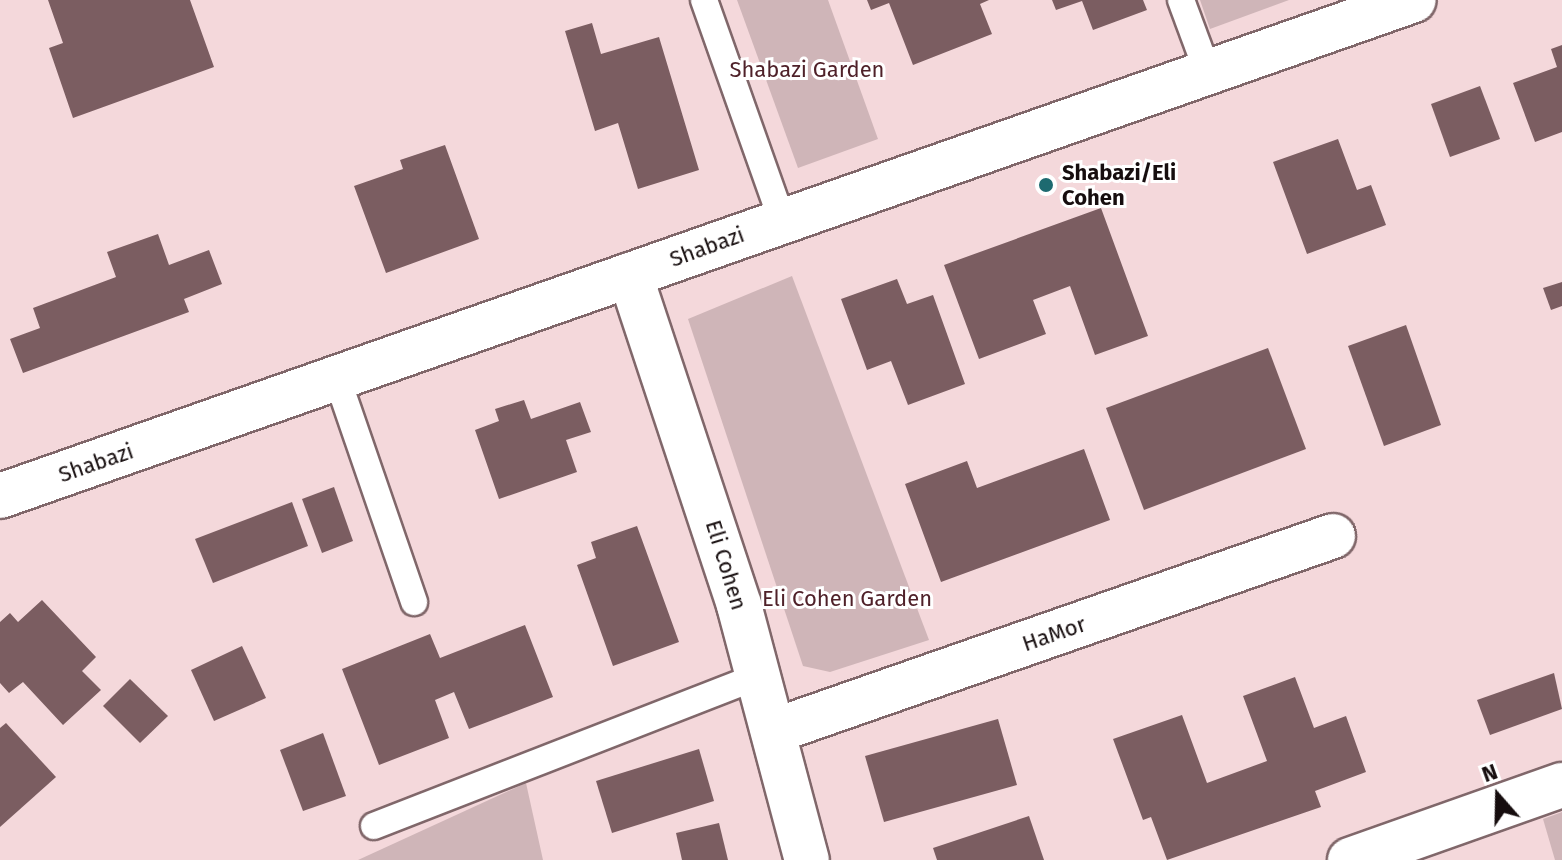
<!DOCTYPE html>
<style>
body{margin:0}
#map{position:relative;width:1562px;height:860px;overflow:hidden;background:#f4d8db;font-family:"Fira Sans",sans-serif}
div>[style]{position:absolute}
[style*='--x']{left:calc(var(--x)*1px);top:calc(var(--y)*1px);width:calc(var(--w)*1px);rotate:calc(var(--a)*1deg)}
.green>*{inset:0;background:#cfb5b8}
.building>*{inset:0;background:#7b5d61}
.roads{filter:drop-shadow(2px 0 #80676a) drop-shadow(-2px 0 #80676a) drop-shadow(0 2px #80676a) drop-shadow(0 -2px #80676a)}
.service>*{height:26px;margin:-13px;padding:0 13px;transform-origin:13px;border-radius:13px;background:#fff}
.minor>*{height:44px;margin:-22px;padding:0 22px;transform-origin:22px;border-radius:22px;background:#fff}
.tertiary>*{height:44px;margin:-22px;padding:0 22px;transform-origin:22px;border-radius:22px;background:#fff}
.dots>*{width:22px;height:22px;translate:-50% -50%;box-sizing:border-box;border:4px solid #fff;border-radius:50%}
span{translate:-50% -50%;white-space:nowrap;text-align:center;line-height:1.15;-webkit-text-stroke:6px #fff;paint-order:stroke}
.park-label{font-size:22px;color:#4f2129}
.poi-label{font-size:22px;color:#160d0e;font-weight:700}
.left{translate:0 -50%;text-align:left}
.street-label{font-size:22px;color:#160d0e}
.north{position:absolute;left:1458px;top:756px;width:80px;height:80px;-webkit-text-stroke:6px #fff;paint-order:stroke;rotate:340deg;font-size:22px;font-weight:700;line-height:32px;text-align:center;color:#160d0e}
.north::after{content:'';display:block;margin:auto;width:28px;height:36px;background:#160d0e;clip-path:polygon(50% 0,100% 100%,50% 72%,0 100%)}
</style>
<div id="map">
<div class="green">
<i style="clip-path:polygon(737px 0,828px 0,878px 139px,798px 168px)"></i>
<i style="clip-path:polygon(1200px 0,1289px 0,1210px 29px)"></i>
<i style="clip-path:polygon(792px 276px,929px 640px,830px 672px,803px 666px,688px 319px)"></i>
<i style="clip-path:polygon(526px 783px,543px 860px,358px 860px)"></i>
<i style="clip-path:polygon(1562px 812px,1562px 860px,1555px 860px,1543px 819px)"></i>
</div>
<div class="building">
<i style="clip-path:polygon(48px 0,190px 0,214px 67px,73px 118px,49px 48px,63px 43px)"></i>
<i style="clip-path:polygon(867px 0,989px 0,980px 4px,992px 34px,913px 65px,889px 3px,871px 10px)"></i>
<i style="clip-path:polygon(1052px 0,1143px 0,1147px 10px,1093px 30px,1082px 1px,1056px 10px)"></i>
<i style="clip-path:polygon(592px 23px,601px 54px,659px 37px,699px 170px,638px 189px,618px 123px,595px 131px,565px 31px)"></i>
<i style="clip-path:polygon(1562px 45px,1562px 132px,1535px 142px,1513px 83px,1557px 67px,1551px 49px)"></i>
<i style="clip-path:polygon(1480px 86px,1500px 139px,1450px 157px,1431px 104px)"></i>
<i style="clip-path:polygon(1338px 139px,1357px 190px,1371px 185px,1386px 225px,1307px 254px,1273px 162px)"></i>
<i style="clip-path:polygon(445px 145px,479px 239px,386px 273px,354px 186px,403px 169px,400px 160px)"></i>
<i style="clip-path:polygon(1101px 208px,1148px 336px,1095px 355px,1070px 286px,1033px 300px,1046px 334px,979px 359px,944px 265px)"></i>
<i style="clip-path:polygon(158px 234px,169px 265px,209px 250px,222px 284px,184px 299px,189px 312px,23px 373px,10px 339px,40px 328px,33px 308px,116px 277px,107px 252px)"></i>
<i style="clip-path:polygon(897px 279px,907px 304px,933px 295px,965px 384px,908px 405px,891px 361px,867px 370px,841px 299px)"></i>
<i style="clip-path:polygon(1562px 282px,1562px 306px,1551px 310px,1543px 288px)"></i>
<i style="clip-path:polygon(1406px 325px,1441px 425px,1384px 446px,1348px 346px)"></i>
<i style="clip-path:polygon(1268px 348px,1306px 449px,1144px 510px,1106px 408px)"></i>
<i style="clip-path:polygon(524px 400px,531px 419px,580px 402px,591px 432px,566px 440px,577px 472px,499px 499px,475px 430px,499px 421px,495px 409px)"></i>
<i style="clip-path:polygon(1084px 449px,1110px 520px,941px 582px,905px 484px,967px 461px,977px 488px)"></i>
<i style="clip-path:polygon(334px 487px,353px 541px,322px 553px,302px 499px)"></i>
<i style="clip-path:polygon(292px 502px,308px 546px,213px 583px,195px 539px)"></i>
<i style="clip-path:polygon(637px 526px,679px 642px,613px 666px,577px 565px,596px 558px,591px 542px)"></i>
<i style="clip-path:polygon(42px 600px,96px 657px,82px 671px,101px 690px,63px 725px,23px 682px,9px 693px,0 683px,0 622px,10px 613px,18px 622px)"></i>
<i style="clip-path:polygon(525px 625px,553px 697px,469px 729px,454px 692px,435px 700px,449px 738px,379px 765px,342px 669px,430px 634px,440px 658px)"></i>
<i style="clip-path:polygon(242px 646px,266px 698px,214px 721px,191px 670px)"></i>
<i style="clip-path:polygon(1554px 673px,1562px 709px,1490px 735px,1477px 700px)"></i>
<i style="clip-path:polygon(1295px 677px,1314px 728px,1346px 716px,1366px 772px,1315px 791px,1321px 807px,1167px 860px,1151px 817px,1143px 820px,1113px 739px,1182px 715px,1207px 783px,1267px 761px,1243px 696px)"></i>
<i style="clip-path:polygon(130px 679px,168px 716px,140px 743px,103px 706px)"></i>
<i style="clip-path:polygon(998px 719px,1017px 785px,884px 822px,865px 756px)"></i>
<i style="clip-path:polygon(6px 723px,56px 777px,0 827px,0 728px)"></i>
<i style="clip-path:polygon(323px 733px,346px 796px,303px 811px,280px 750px)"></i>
<i style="clip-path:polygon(699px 749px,714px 801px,612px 833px,596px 781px)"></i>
<i style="clip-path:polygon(1029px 816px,1044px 860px,937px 860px,933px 848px)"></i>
<i style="clip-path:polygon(719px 823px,728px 860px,682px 860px,676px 833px)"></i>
</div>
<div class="roads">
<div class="service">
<i style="--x:704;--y:0;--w:233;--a:70.5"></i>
<i style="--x:1181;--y:0;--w:78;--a:69.7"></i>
<i style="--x:337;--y:378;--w:237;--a:71"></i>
<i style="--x:374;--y:826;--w:413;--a:-21.3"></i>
</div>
<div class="minor">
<i style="--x:630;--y:275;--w:348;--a:71.7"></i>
<i style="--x:739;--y:605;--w:264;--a:75.1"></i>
<i style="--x:774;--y:731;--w:592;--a:-19.23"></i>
<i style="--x:1350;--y:860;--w:225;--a:-19.5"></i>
</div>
<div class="tertiary">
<i style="--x:0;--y:496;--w:1498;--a:-19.33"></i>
</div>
</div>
<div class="dots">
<i style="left:1046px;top:185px;background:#1e6a70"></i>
</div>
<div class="park-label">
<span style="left:807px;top:70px">Shabazi Garden</span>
<span style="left:847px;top:599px">Eli Cohen Garden</span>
</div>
<div class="poi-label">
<span class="left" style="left:1062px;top:185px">Shabazi/Eli<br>Cohen</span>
</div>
<div class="street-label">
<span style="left:707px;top:247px;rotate:-20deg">Shabazi</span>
<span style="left:96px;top:463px;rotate:-19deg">Shabazi</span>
<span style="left:726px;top:565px;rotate:73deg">Eli Cohen</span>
<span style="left:1054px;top:634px;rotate:-19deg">HaMor</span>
</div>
<div class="north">N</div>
</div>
